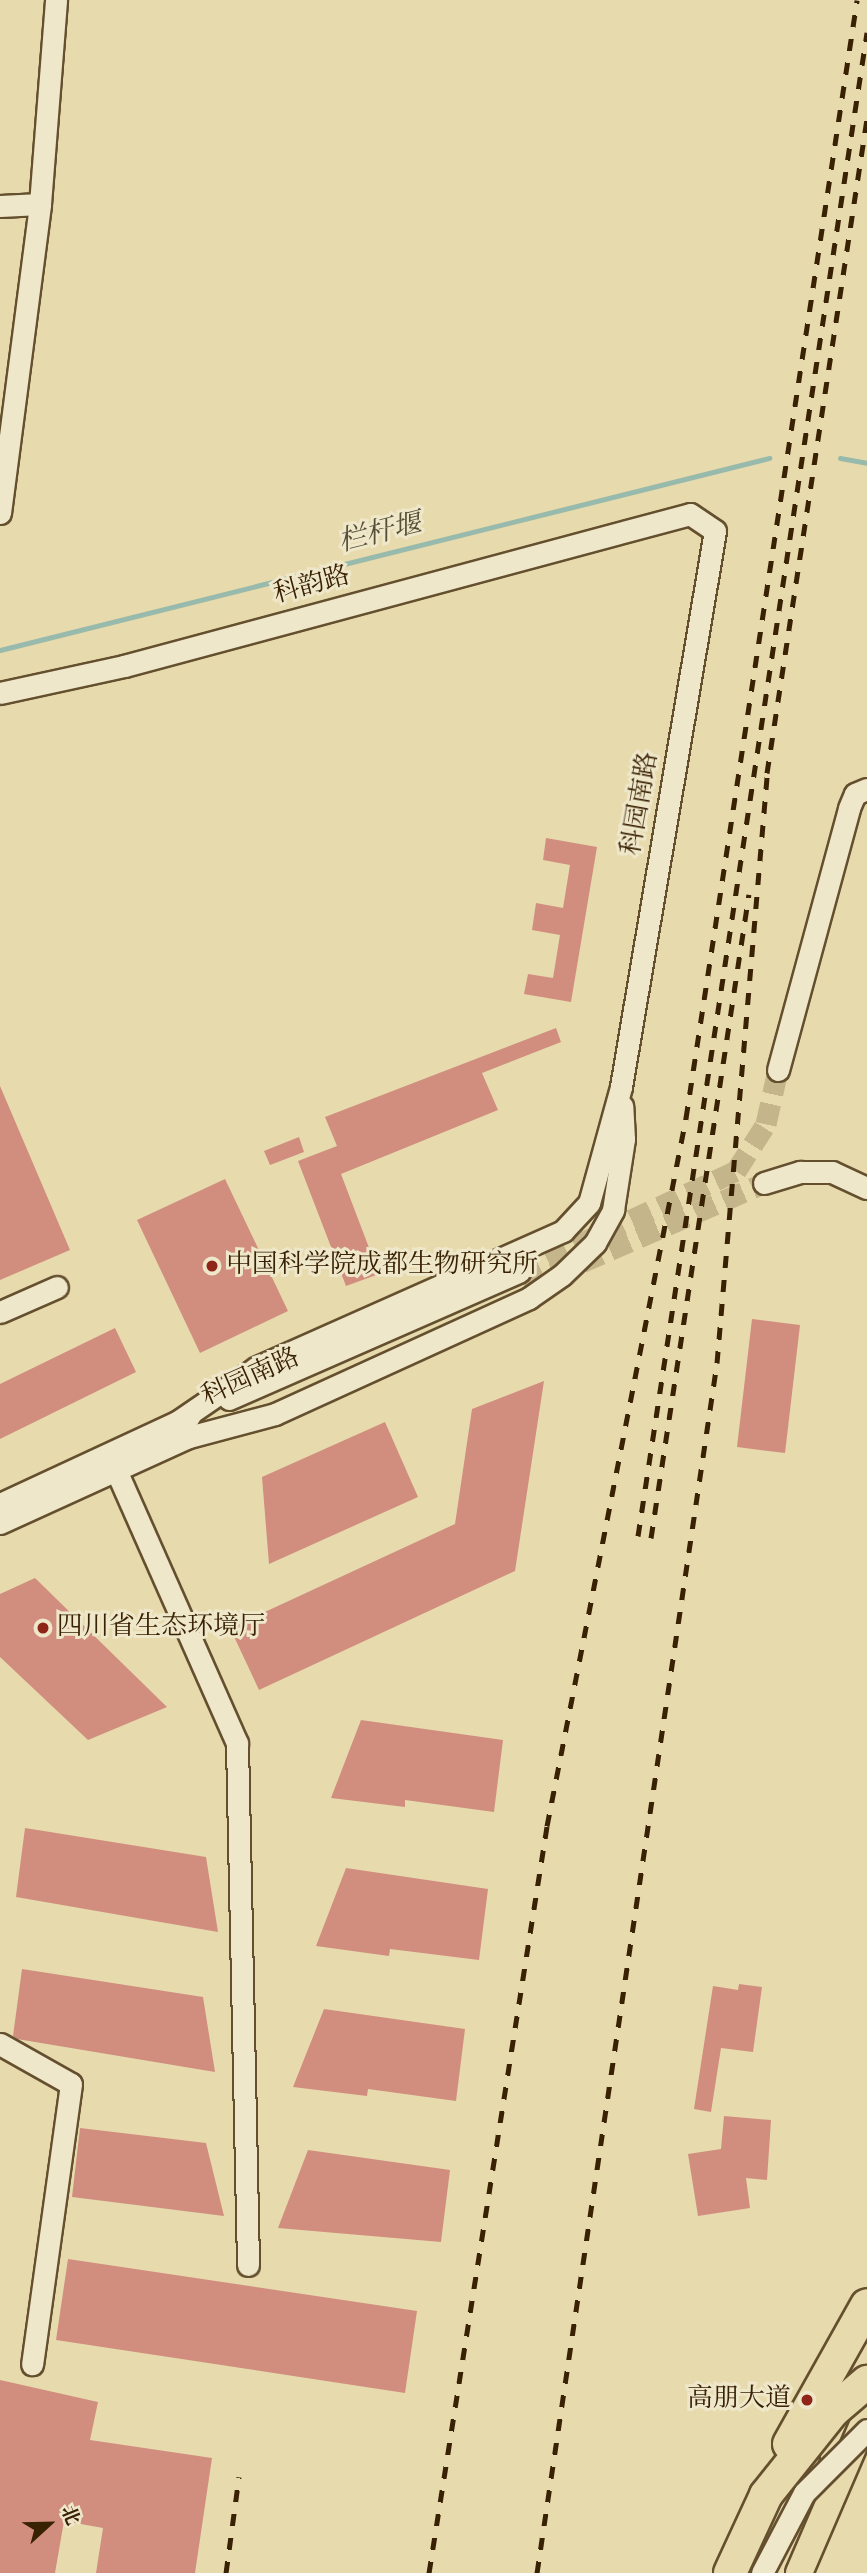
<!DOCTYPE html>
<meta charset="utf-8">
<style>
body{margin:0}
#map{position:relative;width:867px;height:2573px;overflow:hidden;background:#e7daad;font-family:"Sorts Mill Goudy","Noto Serif SC",serif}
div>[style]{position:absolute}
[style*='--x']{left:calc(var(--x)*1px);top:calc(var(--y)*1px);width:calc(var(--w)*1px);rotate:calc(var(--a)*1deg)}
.stream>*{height:5px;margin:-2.5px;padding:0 2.5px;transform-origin:2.5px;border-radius:2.5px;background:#97baac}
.building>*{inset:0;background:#d18e7f}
.minor-tunnel>*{height:21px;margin-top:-10.5px;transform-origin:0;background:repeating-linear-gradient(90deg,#c4b58b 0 21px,transparent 0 31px)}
.roads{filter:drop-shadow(2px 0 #644f2e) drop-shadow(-2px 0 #644f2e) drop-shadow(0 2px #644f2e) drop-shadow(0 -2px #644f2e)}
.minor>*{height:21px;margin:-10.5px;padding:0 10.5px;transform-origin:10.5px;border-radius:10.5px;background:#efe7ca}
.major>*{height:26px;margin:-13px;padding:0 13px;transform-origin:13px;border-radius:13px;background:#e7daad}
.rail>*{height:5px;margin-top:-2.5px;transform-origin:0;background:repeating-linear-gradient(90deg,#392103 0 12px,transparent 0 24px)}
.bridges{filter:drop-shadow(2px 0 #644f2e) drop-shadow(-2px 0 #644f2e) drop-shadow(0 2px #644f2e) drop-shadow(0 -2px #644f2e)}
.minor-bridge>*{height:21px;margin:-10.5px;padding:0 10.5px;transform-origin:10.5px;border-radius:10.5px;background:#efe7ca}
.highway-bridge>*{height:32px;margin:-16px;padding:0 16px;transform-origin:16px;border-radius:16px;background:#e7daad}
.dots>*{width:19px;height:19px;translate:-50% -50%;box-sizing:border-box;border:4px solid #efe7ca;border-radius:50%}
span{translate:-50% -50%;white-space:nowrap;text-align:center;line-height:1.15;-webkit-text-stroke:6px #efe7ca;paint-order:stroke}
.street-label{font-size:26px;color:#392103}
.poi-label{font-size:26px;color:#392103}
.left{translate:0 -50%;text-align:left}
.right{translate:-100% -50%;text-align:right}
.water-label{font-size:28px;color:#554f36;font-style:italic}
.north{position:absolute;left:14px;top:2489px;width:70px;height:70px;-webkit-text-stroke:5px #efe7ca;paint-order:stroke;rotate:68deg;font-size:19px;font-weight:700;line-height:28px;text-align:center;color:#392103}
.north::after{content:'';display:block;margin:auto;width:24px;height:32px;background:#392103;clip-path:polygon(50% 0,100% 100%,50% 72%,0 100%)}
</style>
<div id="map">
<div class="stream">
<i style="--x:840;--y:458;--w:27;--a:10"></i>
<i style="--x:0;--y:650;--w:793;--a:-14.02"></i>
</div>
<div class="building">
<i style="clip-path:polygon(546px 838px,597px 847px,571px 1002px,524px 994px,528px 974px,553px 978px,560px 935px,532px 930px,536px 903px,563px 908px,570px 865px,543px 860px)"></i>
<i style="clip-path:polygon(556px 1028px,561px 1042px,482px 1073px,498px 1110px,341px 1174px,379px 1274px,346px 1286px,298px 1161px,337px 1146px,325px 1117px)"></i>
<i style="clip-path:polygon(0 1086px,70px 1250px,0 1280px)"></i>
<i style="clip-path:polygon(299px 1137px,304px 1152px,270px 1165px,264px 1151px)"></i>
<i style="clip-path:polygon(225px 1179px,288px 1311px,200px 1353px,137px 1220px)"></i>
<i style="clip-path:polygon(752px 1319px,800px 1325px,785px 1453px,737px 1447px)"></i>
<i style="clip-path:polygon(115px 1328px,136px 1372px,0 1439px,0 1384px)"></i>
<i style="clip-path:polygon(544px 1381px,515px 1571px,259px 1690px,230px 1628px,455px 1524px,472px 1409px)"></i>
<i style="clip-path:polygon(385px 1422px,418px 1497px,269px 1564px,262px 1477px)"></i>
<i style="clip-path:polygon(35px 1578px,167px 1707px,88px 1740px,0 1657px,0 1594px)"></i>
<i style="clip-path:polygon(361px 1720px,503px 1740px,494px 1812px,405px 1800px,405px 1807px,331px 1798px)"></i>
<i style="clip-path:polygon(25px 1828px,206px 1857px,218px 1932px,16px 1897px)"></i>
<i style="clip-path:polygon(346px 1868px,488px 1889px,479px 1960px,390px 1949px,389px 1956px,316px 1946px)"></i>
<i style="clip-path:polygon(22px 1969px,203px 1997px,215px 2072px,17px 2039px,13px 2036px)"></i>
<i style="clip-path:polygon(739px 1984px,762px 1987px,753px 2052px,721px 2048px,711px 2112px,694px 2109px,713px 1986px,738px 1990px)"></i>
<i style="clip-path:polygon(324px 2009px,465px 2029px,456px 2101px,368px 2089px,367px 2096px,293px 2087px)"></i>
<i style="clip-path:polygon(724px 2116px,771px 2120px,767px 2180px,746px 2178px,750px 2208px,698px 2216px,688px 2154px,721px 2149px)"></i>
<i style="clip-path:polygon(80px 2128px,206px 2143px,224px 2216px,72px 2197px)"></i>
<i style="clip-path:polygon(308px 2150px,450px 2170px,441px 2242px,278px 2228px)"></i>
<i style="clip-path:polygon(68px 2259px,417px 2311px,405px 2393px,56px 2340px)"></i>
<i style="clip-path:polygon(0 2380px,98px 2402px,90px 2440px,212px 2458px,195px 2573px,96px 2573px,103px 2528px,64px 2521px,55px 2573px,0 2573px)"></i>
</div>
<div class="minor-tunnel">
<i style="--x:519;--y:1272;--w:239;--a:-25"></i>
<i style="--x:736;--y:1171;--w:56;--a:-57.4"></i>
<i style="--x:766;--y:1124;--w:55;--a:-77.5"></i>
<i style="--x:525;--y:1287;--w:261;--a:-23.5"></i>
</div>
<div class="roads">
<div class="minor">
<i style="--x:0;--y:206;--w:40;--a:-2.9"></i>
<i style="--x:0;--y:513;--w:312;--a:-82.6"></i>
<i style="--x:40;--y:204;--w:205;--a:-85.5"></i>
<i style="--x:0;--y:693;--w:127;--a:-12.3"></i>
<i style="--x:124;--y:666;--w:586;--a:-15.03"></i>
<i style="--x:690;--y:514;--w:30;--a:34"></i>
<i style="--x:715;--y:531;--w:564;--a:99.6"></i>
<i style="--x:621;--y:1087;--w:120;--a:105.4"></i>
<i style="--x:589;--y:1203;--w:38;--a:133"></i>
<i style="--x:563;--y:1231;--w:336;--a:156"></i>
<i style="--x:256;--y:1368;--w:96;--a:145.6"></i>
<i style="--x:778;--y:1070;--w:271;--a:-74.8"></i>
<i style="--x:849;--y:808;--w:15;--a:-67"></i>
<i style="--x:855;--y:794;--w:13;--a:-23"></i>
<i style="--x:764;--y:1183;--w:38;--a:-17"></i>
<i style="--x:800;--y:1172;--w:32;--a:0"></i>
<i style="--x:832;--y:1172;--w:38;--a:25"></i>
<i style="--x:0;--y:1312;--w:62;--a:-23.7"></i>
<i style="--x:229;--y:1399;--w:317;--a:-23.7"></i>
<i style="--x:185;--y:1438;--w:93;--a:-14.9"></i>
<i style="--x:275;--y:1414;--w:279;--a:-24.5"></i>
<i style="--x:529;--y:1298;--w:40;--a:-34.9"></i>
<i style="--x:562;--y:1275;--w:46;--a:-44.1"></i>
<i style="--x:595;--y:1243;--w:38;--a:-61"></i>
<i style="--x:613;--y:1210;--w:72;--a:-81.2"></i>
<i style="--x:624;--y:1139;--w:33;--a:-93"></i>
<i style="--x:116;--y:1470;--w:299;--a:66.1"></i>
<i style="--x:237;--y:1743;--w:522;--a:88.79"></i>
<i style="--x:0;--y:1504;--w:209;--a:-24.9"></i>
<i style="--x:0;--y:1523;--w:214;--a:-24.5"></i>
<i style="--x:0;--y:2044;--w:81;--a:29.4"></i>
<i style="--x:71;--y:2084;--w:283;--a:97.9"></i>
</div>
<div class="major">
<i style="--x:764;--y:2552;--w:105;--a:-66.4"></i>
<i style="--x:799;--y:2573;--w:172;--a:-66.7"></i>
</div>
</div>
<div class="rail">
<i style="--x:767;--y:773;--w:662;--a:-81.31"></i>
<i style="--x:638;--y:1536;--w:1521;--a:-81.34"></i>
<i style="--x:651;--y:1538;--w:651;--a:-81.35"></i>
<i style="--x:226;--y:2573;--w:97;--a:-82.3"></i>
<i style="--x:429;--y:2573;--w:756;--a:-81.02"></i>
<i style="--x:547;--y:1826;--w:722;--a:-78.89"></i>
<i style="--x:686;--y:1118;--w:1131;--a:-81.3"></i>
<i style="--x:537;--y:2573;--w:1223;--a:-81.54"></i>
<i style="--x:717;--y:1363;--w:599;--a:-85.12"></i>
</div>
<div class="bridges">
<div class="minor-bridge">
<i style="--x:762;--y:2573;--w:90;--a:-62.3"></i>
<i style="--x:804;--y:2493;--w:89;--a:-45"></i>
</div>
<div class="highway-bridge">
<i style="--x:789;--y:2444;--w:159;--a:-60.7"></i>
<i style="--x:730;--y:2573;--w:86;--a:-65.2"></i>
<i style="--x:766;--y:2495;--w:107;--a:-51.4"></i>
<i style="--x:833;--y:2411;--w:45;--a:-40.5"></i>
</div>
</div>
<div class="dots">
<i style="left:212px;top:1266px;background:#8f2418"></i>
<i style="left:43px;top:1628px;background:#8f2418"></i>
<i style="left:807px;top:2400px;background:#8f2418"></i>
</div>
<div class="street-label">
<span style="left:312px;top:586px;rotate:-15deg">科韵路</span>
<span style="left:641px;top:804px;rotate:-80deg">科园南路</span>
<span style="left:251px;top:1378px;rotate:-24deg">科园南路</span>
</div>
<div class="poi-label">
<span class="left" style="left:226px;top:1266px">中国科学院成都生物研究所</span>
<span class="left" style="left:57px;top:1628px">四川省生态环境厅</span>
<span class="right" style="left:791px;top:2400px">高朋大道</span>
</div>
<div class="water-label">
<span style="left:380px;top:534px;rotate:-14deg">栏杆堰</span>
</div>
<div class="north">北</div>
</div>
